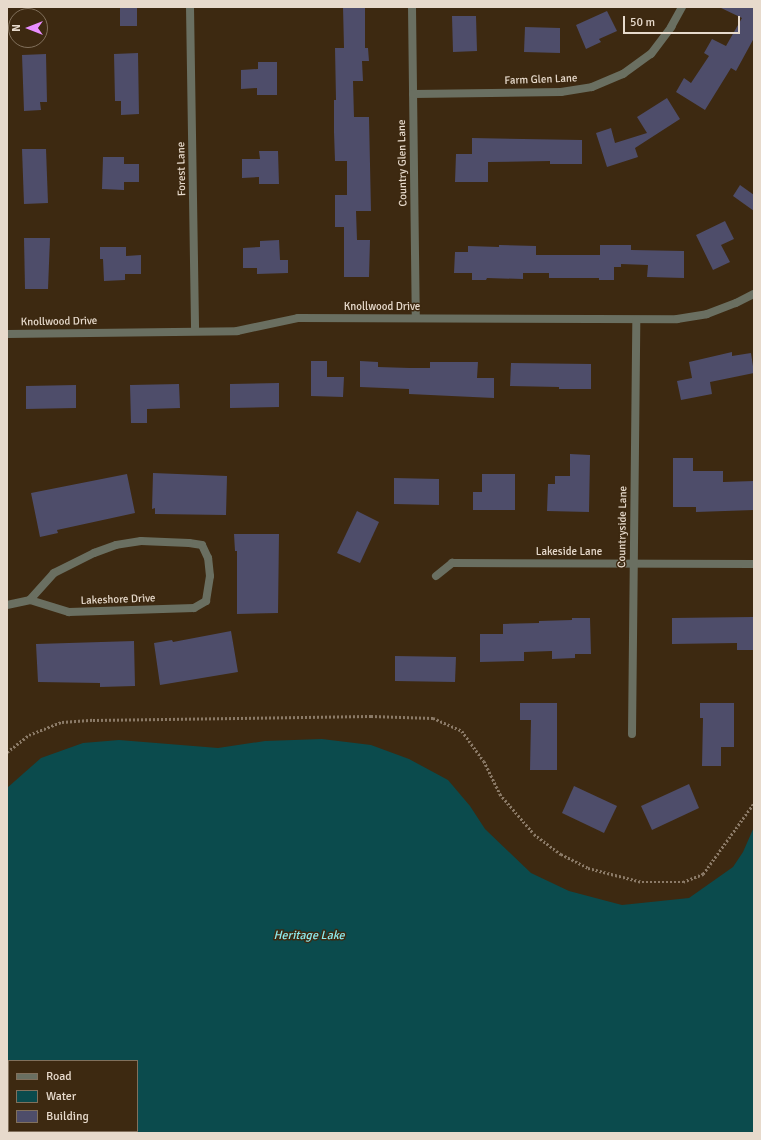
<!DOCTYPE html>
<style>
body{margin:0}
#map{position:relative;width:761px;height:1140px;overflow:hidden;background:#3d2911;font-family:Signika,sans-serif}
div>[style]{position:absolute}
[style*='--x']{left:calc(var(--x)*1px);top:calc(var(--y)*1px);width:calc(var(--w)*1px);rotate:calc(var(--a)*1deg)}
.water>*{inset:0;background:#0b4b4d}
.building>*{inset:0;background:#4e4d6a}
.path>*{height:2.5px;margin-top:-1.25px;transform-origin:0;background:repeating-linear-gradient(90deg,#8b7a67 0 2px,transparent 0 4px)}
.minor>*{height:8px;margin:-4px;padding:0 4px;transform-origin:4px;border-radius:4px;background:#6a6f61}
span{translate:-50% -50%;white-space:nowrap;text-align:center;line-height:1.15;-webkit-text-stroke:3px #3d2911;paint-order:stroke}
.street-label{font-size:11px;color:#e7dacc}
.water-label{font-size:12px;color:#8debee;font-style:italic}
.frame{position:absolute;inset:0;border:8px solid #e7dacc;pointer-events:none}
.legend{position:absolute;left:8px;top:1060px;width:130px;height:72px;box-sizing:border-box;background:#3d2911;border:1px solid #81705c;margin:0;padding:5px 7px;list-style:none;font-size:12px;color:#e7dacc}
.legend li{display:flex;align-items:center;gap:8px;height:20px}
.legend b{width:20px;border:1px solid #81705c}
.north{position:absolute;left:8px;top:8px;width:40px;height:40px;box-sizing:border-box;background:#3d2911;border:1px solid #81705c;border-radius:50%;rotate:270deg;font-size:11px;font-weight:700;line-height:16px;text-align:center;color:#e7dacc}
.north::after{content:'';display:block;margin:auto;width:14px;height:18px;background:#e98eff;clip-path:polygon(50% 0,100% 100%,50% 72%,0 100%)}
.scale{position:absolute;left:623px;top:16px;width:117px;height:18px;box-sizing:border-box;border:2px solid #e7dacc;border-top:0;padding-left:5px;font-size:12px;line-height:14px;white-space:nowrap;color:#e7dacc;-webkit-text-stroke:3px #3d2911;paint-order:stroke}
</style>
<div id="map">
<div class="water">
<i style="clip-path:polygon(evenodd,322px 739px,371px 745px,409px 759px,448px 780px,470px 806px,485px 829px,531px 873px,569px 891px,622px 905px,689px 898px,733px 867px,743px 852px,754px 827px,754px 1133px,7px 1133px,7px 788px,41px 758px,83px 743px,119px 740px,218px 748px,265px 741px,322px 739px,9px 1061px,137px 1061px,137px 1131px,9px 1131px,9px 1061px)"></i>
</div>
<div class="building">
<i style="clip-path:polygon(120px 7px,137px 7px,137px 26px,120px 26px)"></i>
<i style="clip-path:polygon(343px 7px,365px 7px,365px 48px,368px 48px,369px 61px,362px 61px,363px 81px,353px 81px,354px 117px,369px 117px,371px 211px,356px 211px,357px 240px,370px 240px,369px 277px,344px 277px,344px 227px,335px 227px,335px 195px,347px 195px,347px 161px,335px 161px,334px 132px,334px 100px,336px 100px,335px 48px,344px 48px)"></i>
<i style="clip-path:polygon(719px 7px,754px 7px,754px 38px,736px 71px,731px 68px,705px 110px,676px 92px,684px 78px,691px 83px,709px 56px,704px 53px,712px 39px,726px 46px,742px 18px)"></i>
<i style="clip-path:polygon(607px 11px,617px 31px,599px 39px,601px 42px,586px 49px,576px 25px)"></i>
<i style="clip-path:polygon(452px 16px,476px 16px,477px 51px,453px 52px)"></i>
<i style="clip-path:polygon(525px 27px,560px 28px,560px 53px,524px 52px)"></i>
<i style="clip-path:polygon(138px 53px,139px 114px,121px 115px,121px 101px,115px 101px,114px 54px)"></i>
<i style="clip-path:polygon(46px 54px,47px 102px,40px 102px,41px 110px,24px 111px,22px 55px)"></i>
<i style="clip-path:polygon(258px 62px,277px 62px,277px 95px,257px 95px,257px 88px,241px 89px,241px 70px,258px 69px)"></i>
<i style="clip-path:polygon(667px 98px,680px 119px,635px 148px,638px 157px,607px 167px,596px 133px,611px 128px,615px 143px,647px 133px,637px 117px)"></i>
<i style="clip-path:polygon(472px 138px,582px 140px,582px 164px,550px 164px,550px 161px,488px 162px,488px 182px,455px 182px,456px 154px,472px 154px)"></i>
<i style="clip-path:polygon(22px 149px,46px 149px,48px 203px,24px 204px)"></i>
<i style="clip-path:polygon(259px 151px,278px 151px,279px 184px,259px 184px,259px 177px,242px 178px,242px 159px,260px 159px)"></i>
<i style="clip-path:polygon(103px 157px,124px 157px,124px 164px,139px 164px,139px 182px,124px 182px,124px 190px,102px 189px)"></i>
<i style="clip-path:polygon(740px 185px,754px 195px,754px 211px,733px 196px)"></i>
<i style="clip-path:polygon(725px 221px,734px 239px,721px 245px,730px 262px,713px 270px,696px 235px)"></i>
<i style="clip-path:polygon(24px 238px,50px 238px,48px 289px,25px 289px)"></i>
<i style="clip-path:polygon(279px 240px,280px 260px,288px 260px,288px 273px,257px 274px,257px 268px,243px 268px,243px 248px,260px 247px,260px 241px)"></i>
<i style="clip-path:polygon(499px 245px,536px 246px,536px 255px,600px 255px,600px 245px,631px 245px,631px 250px,684px 251px,684px 278px,647px 277px,648px 265px,621px 264px,621px 267px,614px 267px,614px 280px,599px 280px,599px 278px,549px 278px,549px 273px,523px 273px,523px 279px,487px 278px,486px 280px,472px 280px,472px 273px,454px 273px,455px 252px,468px 252px,468px 246px,499px 247px)"></i>
<i style="clip-path:polygon(100px 247px,126px 247px,126px 256px,141px 255px,141px 274px,125px 274px,125px 280px,104px 281px,103px 259px,100px 259px)"></i>
<i style="clip-path:polygon(732px 352px,732px 356px,751px 353px,754px 373px,710px 382px,712px 394px,681px 400px,677px 381px,692px 378px,689px 362px)"></i>
<i style="clip-path:polygon(311px 361px,327px 361px,327px 377px,344px 377px,343px 397px,311px 396px)"></i>
<i style="clip-path:polygon(360px 361px,378px 362px,378px 367px,410px 368px,430px 368px,430px 362px,478px 362px,477px 378px,494px 378px,494px 398px,409px 394px,409px 389px,360px 387px)"></i>
<i style="clip-path:polygon(511px 363px,591px 364px,591px 389px,559px 389px,559px 387px,510px 386px)"></i>
<i style="clip-path:polygon(279px 383px,279px 407px,230px 408px,230px 384px)"></i>
<i style="clip-path:polygon(179px 384px,180px 408px,147px 409px,147px 423px,131px 423px,130px 385px)"></i>
<i style="clip-path:polygon(76px 385px,76px 408px,26px 409px,26px 386px)"></i>
<i style="clip-path:polygon(570px 454px,590px 455px,589px 512px,547px 511px,548px 484px,555px 484px,555px 476px,570px 476px)"></i>
<i style="clip-path:polygon(673px 458px,693px 458px,693px 471px,723px 471px,723px 482px,754px 481px,754px 510px,696px 512px,696px 507px,673px 507px)"></i>
<i style="clip-path:polygon(153px 473px,227px 476px,226px 515px,155px 514px,155px 508px,152px 509px)"></i>
<i style="clip-path:polygon(127px 474px,135px 513px,57px 530px,58px 533px,40px 537px,31px 493px)"></i>
<i style="clip-path:polygon(482px 474px,515px 474px,515px 510px,473px 510px,473px 492px,482px 492px)"></i>
<i style="clip-path:polygon(394px 478px,439px 479px,439px 505px,394px 504px)"></i>
<i style="clip-path:polygon(357px 511px,379px 522px,360px 563px,337px 553px)"></i>
<i style="clip-path:polygon(234px 534px,279px 534px,278px 613px,237px 614px,237px 551px,235px 551px)"></i>
<i style="clip-path:polygon(753px 617px,754px 650px,737px 650px,737px 643px,672px 644px,672px 618px)"></i>
<i style="clip-path:polygon(572px 618px,590px 618px,591px 654px,575px 654px,575px 658px,552px 659px,552px 651px,524px 652px,524px 661px,480px 662px,480px 634px,503px 634px,503px 624px,539px 623px,539px 621px,572px 620px)"></i>
<i style="clip-path:polygon(231px 631px,238px 672px,160px 685px,154px 643px,172px 640px,173px 642px)"></i>
<i style="clip-path:polygon(134px 641px,135px 686px,100px 687px,100px 683px,38px 682px,36px 644px)"></i>
<i style="clip-path:polygon(395px 656px,456px 657px,455px 682px,395px 681px)"></i>
<i style="clip-path:polygon(520px 703px,557px 703px,557px 770px,530px 770px,531px 720px,520px 720px)"></i>
<i style="clip-path:polygon(700px 703px,734px 703px,734px 747px,721px 747px,721px 766px,702px 766px,703px 718px,700px 718px)"></i>
<i style="clip-path:polygon(689px 784px,699px 808px,652px 830px,641px 806px)"></i>
<i style="clip-path:polygon(574px 786px,617px 806px,604px 833px,562px 813px)"></i>
</div>
<div class="path">
<i style="--x:7;--y:752;--w:28;--a:-38"></i>
<i style="--x:29;--y:735;--w:35;--a:-22"></i>
<i style="--x:62;--y:722;--w:31;--a:-4"></i>
<i style="--x:93;--y:720;--w:278;--a:-0.8"></i>
<i style="--x:371;--y:716;--w:62;--a:1.8"></i>
<i style="--x:433;--y:718;--w:32;--a:24"></i>
<i style="--x:462;--y:731;--w:37;--a:54"></i>
<i style="--x:484;--y:761;--w:37;--a:64"></i>
<i style="--x:500;--y:794;--w:52;--a:49.6"></i>
<i style="--x:534;--y:834;--w:34;--a:37"></i>
<i style="--x:561;--y:854;--w:30;--a:27"></i>
<i style="--x:588;--y:868;--w:56;--a:14.5"></i>
<i style="--x:642;--y:882;--w:41;--a:0"></i>
<i style="--x:683;--y:882;--w:22;--a:-22"></i>
<i style="--x:703;--y:874;--w:87;--a:-54.3"></i>
</div>
<div class="minor">
<i style="--x:190;--y:7;--w:324;--a:89.1"></i>
<i style="--x:412;--y:7;--w:311;--a:89.3"></i>
<i style="--x:413;--y:94;--w:148;--a:-0.8"></i>
<i style="--x:561;--y:92;--w:31;--a:-9"></i>
<i style="--x:592;--y:87;--w:34;--a:-23"></i>
<i style="--x:623;--y:74;--w:34;--a:-36"></i>
<i style="--x:651;--y:54;--w:34;--a:-53"></i>
<i style="--x:671;--y:27;--w:23;--a:-61"></i>
<i style="--x:7;--y:334;--w:230;--a:-0.7"></i>
<i style="--x:237;--y:331;--w:62;--a:-12"></i>
<i style="--x:298;--y:318;--w:379;--a:0.2"></i>
<i style="--x:677;--y:319;--w:30;--a:-9"></i>
<i style="--x:707;--y:314;--w:31;--a:-21"></i>
<i style="--x:736;--y:303;--w:20;--a:-27"></i>
<i style="--x:436;--y:576;--w:21;--a:-39"></i>
<i style="--x:452;--y:563;--w:302;--a:0.2"></i>
<i style="--x:7;--y:605;--w:24;--a:-12"></i>
<i style="--x:30;--y:600;--w:41;--a:17.1"></i>
<i style="--x:69;--y:612;--w:125;--a:-1.8"></i>
<i style="--x:194;--y:608;--w:14;--a:-30"></i>
<i style="--x:206;--y:601;--w:25;--a:-81"></i>
<i style="--x:210;--y:576;--w:18;--a:-96"></i>
<i style="--x:208;--y:558;--w:14;--a:-115"></i>
<i style="--x:202;--y:545;--w:13;--a:-171"></i>
<i style="--x:189;--y:543;--w:48;--a:-177.6"></i>
<i style="--x:141;--y:541;--w:25;--a:171"></i>
<i style="--x:116;--y:545;--w:23;--a:160"></i>
<i style="--x:94;--y:553;--w:45;--a:153.4"></i>
<i style="--x:54;--y:573;--w:36;--a:132"></i>
<i style="--x:632;--y:734;--w:414;--a:-89.4"></i>
</div>
<div class="street-label">
<span style="left:541px;top:80px;rotate:-2deg">Farm Glen Lane</span>
<span style="left:403px;top:163px;rotate:-91deg">Country Glen Lane</span>
<span style="left:182px;top:169px;rotate:-91deg">Forest Lane</span>
<span style="left:382px;top:307px">Knollwood Drive</span>
<span style="left:59px;top:322px;rotate:-1deg">Knollwood Drive</span>
<span style="left:623px;top:527px;rotate:-89deg">Countryside Lane</span>
<span style="left:569px;top:552px">Lakeside Lane</span>
<span style="left:118px;top:600px;rotate:-2deg">Lakeshore Drive</span>
</div>
<div class="water-label">
<span style="left:309px;top:936px">Heritage Lake</span>
</div>
<div class="frame"></div>
<ul class="legend">
<li><b style="height:5px;background:#6a6f61"></b>Road</li>
<li><b style="height:11px;background:#0b4b4d"></b>Water</li>
<li><b style="height:11px;background:#4e4d6a"></b>Building</li>
</ul>
<div class="north">N</div>
<div class="scale">50 m</div>
</div>
